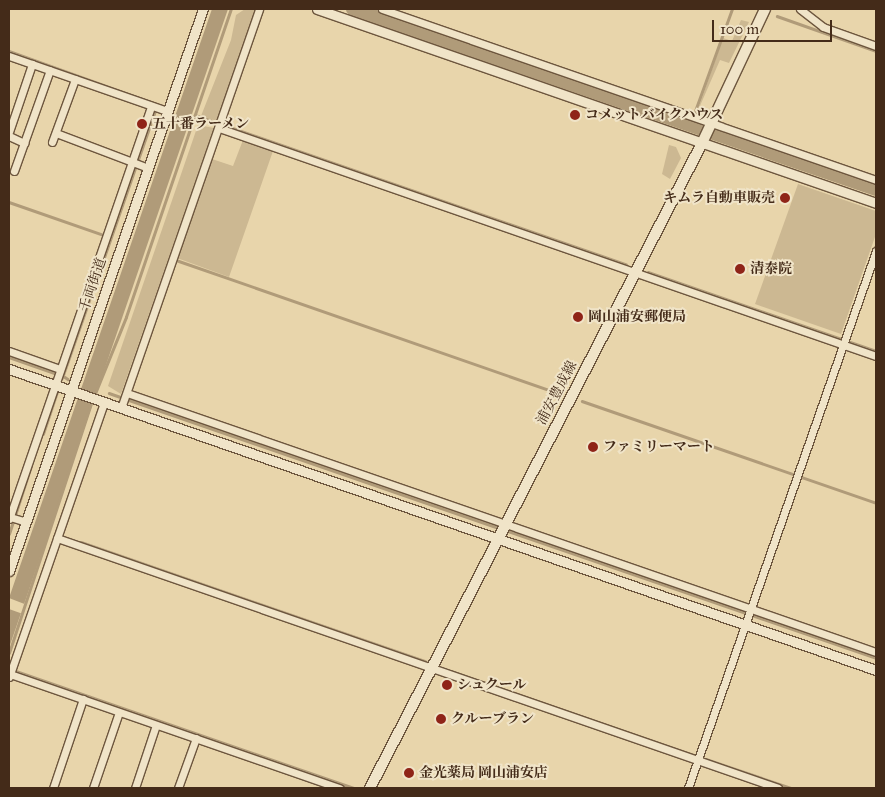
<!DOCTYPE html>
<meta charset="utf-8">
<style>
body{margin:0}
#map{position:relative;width:885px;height:797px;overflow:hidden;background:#e8d5ab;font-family:"IM FELL Great Primer","Noto Serif JP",serif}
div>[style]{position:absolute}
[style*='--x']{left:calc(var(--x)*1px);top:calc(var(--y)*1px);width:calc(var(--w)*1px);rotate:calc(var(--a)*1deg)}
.green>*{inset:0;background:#ccb892}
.water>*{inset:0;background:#b09b79}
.pier>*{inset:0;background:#e8d5ab}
.stream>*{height:2.5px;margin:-1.25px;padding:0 1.25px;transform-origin:1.25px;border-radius:1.25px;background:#b09b79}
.river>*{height:14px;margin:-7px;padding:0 7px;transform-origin:7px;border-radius:7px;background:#b09b79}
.roads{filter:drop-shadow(1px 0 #6d563e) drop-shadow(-1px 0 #6d563e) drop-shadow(0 1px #6d563e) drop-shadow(0 -1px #6d563e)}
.minor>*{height:7px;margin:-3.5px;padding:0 3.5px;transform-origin:3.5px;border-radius:3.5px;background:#f0e4c8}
.tertiary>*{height:9px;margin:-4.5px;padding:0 4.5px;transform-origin:4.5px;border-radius:4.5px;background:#f0e4c8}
.secondary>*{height:10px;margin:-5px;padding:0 5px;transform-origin:5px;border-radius:5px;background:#f0e4c8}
.dots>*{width:14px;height:14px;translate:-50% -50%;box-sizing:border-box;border:2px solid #f0e4c8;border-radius:50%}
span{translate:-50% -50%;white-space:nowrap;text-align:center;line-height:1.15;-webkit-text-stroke:4px #f0e4c8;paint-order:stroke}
.poi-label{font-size:14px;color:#442b19;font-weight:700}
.left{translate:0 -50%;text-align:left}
.right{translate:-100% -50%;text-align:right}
.street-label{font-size:14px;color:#442b19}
.frame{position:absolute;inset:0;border:10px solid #442b19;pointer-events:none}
.scale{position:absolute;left:712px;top:20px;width:120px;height:22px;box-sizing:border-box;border:2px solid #442b19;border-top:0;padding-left:6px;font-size:15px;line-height:18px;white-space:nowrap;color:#442b19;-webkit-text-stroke:4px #f0e4c8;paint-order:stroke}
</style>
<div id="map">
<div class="green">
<i style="clip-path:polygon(245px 9px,256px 9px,217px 121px,201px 116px,231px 40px,236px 15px)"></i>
<i style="clip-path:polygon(741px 20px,749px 22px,729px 63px,720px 60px,696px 115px,723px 38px,732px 41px)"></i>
<i style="clip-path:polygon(198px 125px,214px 128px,121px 394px,108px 386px)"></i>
<i style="clip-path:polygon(243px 140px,273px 151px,229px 277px,177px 258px,212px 159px,233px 166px)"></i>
<i style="clip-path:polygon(669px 145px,676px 147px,681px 158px,670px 179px,662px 174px)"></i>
<i style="clip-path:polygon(798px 184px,876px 211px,876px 234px,841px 334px,755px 304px)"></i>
</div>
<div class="water">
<i style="clip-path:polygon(212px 9px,228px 9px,9px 648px,9px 598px)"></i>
</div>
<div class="pier">
<i style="clip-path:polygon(9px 598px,27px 605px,23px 614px,9px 609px)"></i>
</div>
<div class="stream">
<i style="--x:777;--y:16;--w:105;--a:19.5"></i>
<i style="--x:9;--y:51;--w:156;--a:19.8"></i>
<i style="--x:694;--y:114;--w:112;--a:-70.1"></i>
<i style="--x:195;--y:115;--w:456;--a:19.1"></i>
<i style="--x:690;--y:125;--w:6;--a:-72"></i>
<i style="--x:9;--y:202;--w:101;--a:19.2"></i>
<i style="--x:176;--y:260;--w:408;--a:19.2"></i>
<i style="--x:648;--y:272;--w:241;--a:19.1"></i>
<i style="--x:9;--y:357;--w:51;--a:19.5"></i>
<i style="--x:62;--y:375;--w:7;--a:34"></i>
<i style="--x:62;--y:378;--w:283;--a:-70.8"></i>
<i style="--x:109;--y:393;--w:413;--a:19.1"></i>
<i style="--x:94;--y:396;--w:85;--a:-67.9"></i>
<i style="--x:126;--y:317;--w:325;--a:-71.2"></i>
<i style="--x:582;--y:401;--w:311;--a:19.1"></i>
<i style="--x:43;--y:434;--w:44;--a:-71.6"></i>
<i style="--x:505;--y:530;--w:392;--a:19"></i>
<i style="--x:9;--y:534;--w:71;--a:-72.1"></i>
<i style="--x:81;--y:542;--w:364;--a:19.1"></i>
<i style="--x:9;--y:653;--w:265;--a:-71.8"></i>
<i style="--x:13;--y:670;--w:361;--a:19.1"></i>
<i style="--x:451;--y:671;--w:257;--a:19.1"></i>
<i style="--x:706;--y:759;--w:90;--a:18.8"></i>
</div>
<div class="river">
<i style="--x:353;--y:9;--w:553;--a:18.99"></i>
</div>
<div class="roads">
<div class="minor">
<i style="--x:382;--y:9;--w:523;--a:19.09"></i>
<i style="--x:800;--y:9;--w:29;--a:38"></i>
<i style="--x:823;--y:27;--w:56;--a:19.7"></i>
<i style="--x:9;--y:56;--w:167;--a:19.2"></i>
<i style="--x:219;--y:128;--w:695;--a:19.14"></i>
<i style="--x:9;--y:132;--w:72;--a:-71.3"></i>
<i style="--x:56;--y:133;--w:98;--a:20.8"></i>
<i style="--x:9;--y:136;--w:17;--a:25"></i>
<i style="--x:52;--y:142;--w:67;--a:-69.9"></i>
<i style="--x:14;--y:171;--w:107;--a:-70.4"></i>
<i style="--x:9;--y:351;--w:54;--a:19.4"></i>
<i style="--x:127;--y:393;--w:793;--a:19.08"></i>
<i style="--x:121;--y:408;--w:422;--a:-70.9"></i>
<i style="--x:10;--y:517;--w:17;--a:17"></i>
<i style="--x:9;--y:519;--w:437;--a:-71"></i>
<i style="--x:57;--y:538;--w:763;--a:19.12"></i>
<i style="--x:10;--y:674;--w:349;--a:19.1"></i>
<i style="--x:9;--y:677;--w:291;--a:-70.9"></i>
<i style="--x:53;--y:788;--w:94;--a:-71.4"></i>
<i style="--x:93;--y:788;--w:80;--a:-71.1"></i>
<i style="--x:135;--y:788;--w:66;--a:-71.6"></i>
<i style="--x:178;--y:788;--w:53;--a:-70.2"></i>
<i style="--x:688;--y:788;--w:569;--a:-70.71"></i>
</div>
<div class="tertiary">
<i style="--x:317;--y:9;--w:592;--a:19.14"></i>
<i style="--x:9;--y:369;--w:918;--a:19.15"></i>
<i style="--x:9;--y:571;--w:595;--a:-70.96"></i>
</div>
<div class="secondary">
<i style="--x:370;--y:788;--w:725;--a:-62.76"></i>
<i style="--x:702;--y:143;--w:148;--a:-64.8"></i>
</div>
</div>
<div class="dots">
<i style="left:575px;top:115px;background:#8f2418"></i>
<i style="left:142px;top:124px;background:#8f2418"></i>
<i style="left:785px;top:198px;background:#8f2418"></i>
<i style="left:740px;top:269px;background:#8f2418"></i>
<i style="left:578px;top:317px;background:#8f2418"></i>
<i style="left:593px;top:447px;background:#8f2418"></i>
<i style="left:447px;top:685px;background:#8f2418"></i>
<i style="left:441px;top:719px;background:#8f2418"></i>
<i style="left:409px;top:773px;background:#8f2418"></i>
</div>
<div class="poi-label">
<span class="left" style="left:585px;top:115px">コメットバイクハウス</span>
<span class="left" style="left:152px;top:124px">五十番ラーメン</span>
<span class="right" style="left:775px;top:198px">キムラ自動車販売</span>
<span class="left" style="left:750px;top:269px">清泰院</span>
<span class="left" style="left:588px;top:317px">岡山浦安郵便局</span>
<span class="left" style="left:603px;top:447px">ファミリーマート</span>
<span class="left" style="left:457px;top:685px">シュクール</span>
<span class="left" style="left:451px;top:719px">クルーブラン</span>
<span class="left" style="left:419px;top:773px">金光薬局 岡山浦安店</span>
</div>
<div class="street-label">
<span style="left:93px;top:285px;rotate:-71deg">千両街道</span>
<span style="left:557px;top:393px;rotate:-62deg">浦安豊成線</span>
</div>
<div class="frame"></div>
<div class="scale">100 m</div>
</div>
